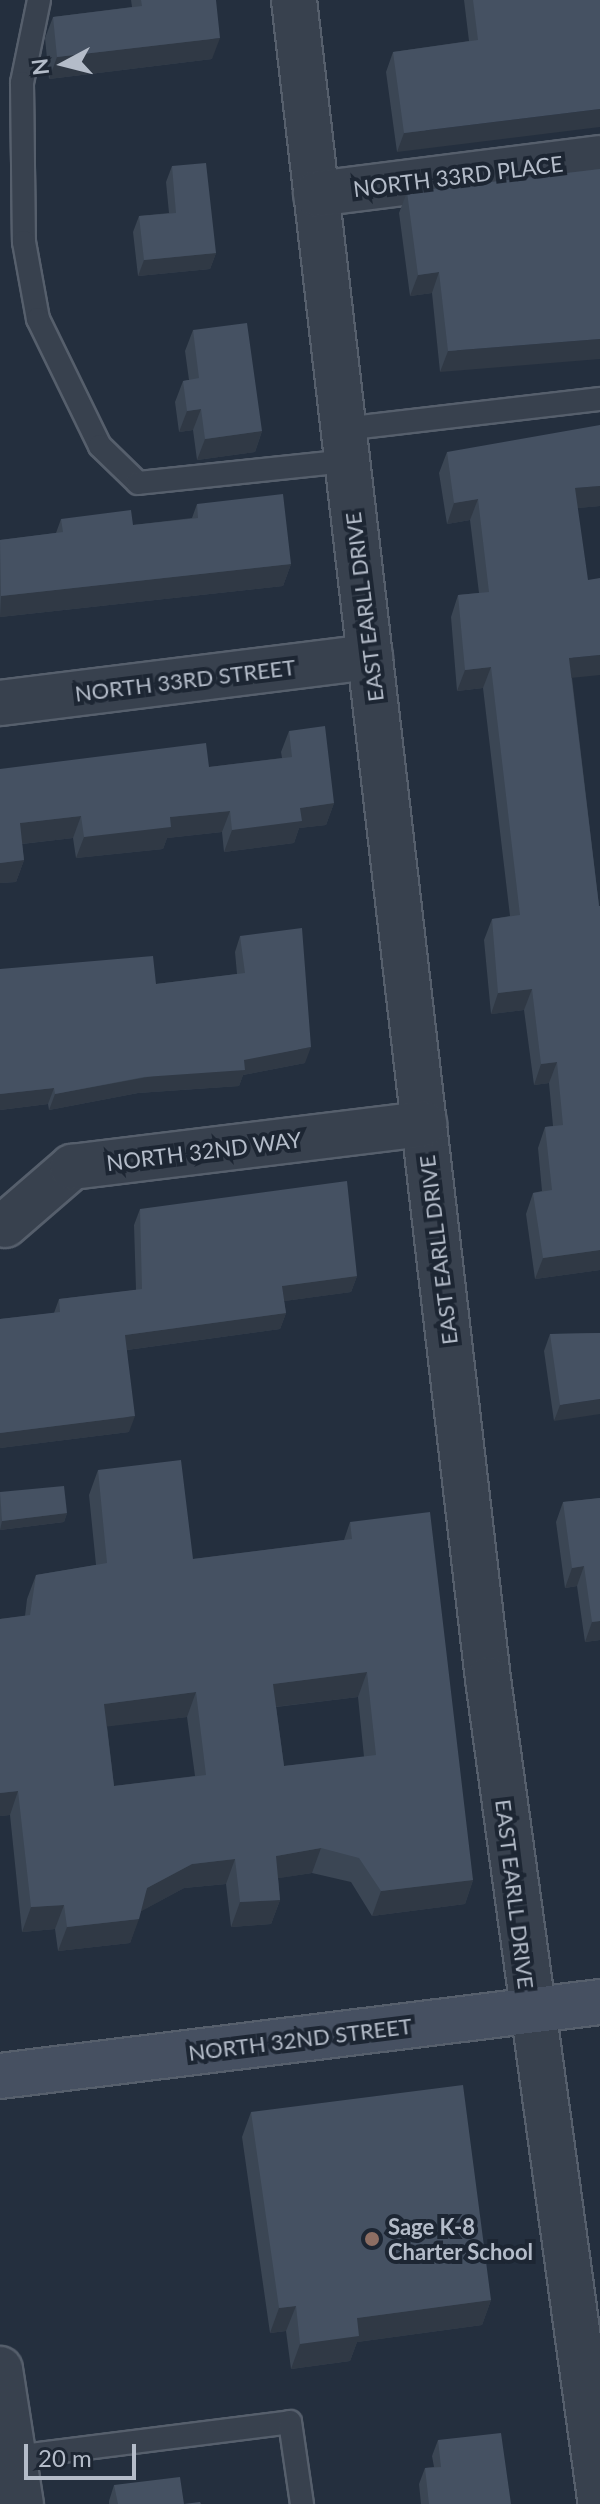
<!DOCTYPE html>
<style>
body{margin:0}
#map{position:relative;width:600px;height:2504px;overflow:hidden;background:#242f3e;font-family:Lato,sans-serif}
div>[style]{position:absolute}
[style*='--x']{left:calc(var(--x)*1px);top:calc(var(--y)*1px);width:calc(var(--w)*1px);rotate:calc(var(--a)*1deg)}
.roads{filter:drop-shadow(2px 0 #565f6c) drop-shadow(-2px 0 #565f6c) drop-shadow(0 2px #565f6c) drop-shadow(0 -2px #565f6c)}
.service>*{height:22px;margin:-11px;padding:0 11px;transform-origin:11px;border-radius:11px;background:#38414e}
.minor>*{height:44px;margin:-22px;padding:0 22px;transform-origin:22px;border-radius:22px;background:#38414e}
.secondary>*{height:44px;margin:-22px;padding:0 22px;transform-origin:22px;border-radius:22px;background:#465061}
.wall>*{inset:0;background:#3b4654}
.shaded-wall>*{inset:0;background:#303945}
.building>*{inset:0;background:#455162}
.dots>*{width:22px;height:22px;translate:-50% -50%;box-sizing:border-box;border:4px solid #1d2633;border-radius:50%}
span{translate:-50% -50%;white-space:nowrap;text-align:center;line-height:1.15;-webkit-text-stroke:8px #1d2633;paint-order:stroke}
.street-label{font-size:22px;color:#b4bcc9}
.poi-label{font-size:22px;color:#b4bcc9;font-weight:700}
.left{translate:0 -50%;text-align:left}
.north{position:absolute;left:24px;top:24px;width:80px;height:80px;-webkit-text-stroke:6px #1d2633;paint-order:stroke;rotate:263deg;font-size:22px;font-weight:700;line-height:32px;text-align:center;color:#b4bcc9}
.north::after{content:'';display:block;margin:auto;width:28px;height:36px;background:#b4bcc9;clip-path:polygon(50% 0,100% 100%,50% 72%,0 100%)}
.scale{position:absolute;left:24px;top:2444px;width:112px;height:36px;box-sizing:border-box;border:4px solid #b4bcc9;border-top:0;padding-left:10px;font-size:24px;line-height:28px;white-space:nowrap;color:#b4bcc9;-webkit-text-stroke:6px #1d2633;paint-order:stroke}
</style>
<div id="map">
<div class="roads">
<div class="service">
<i style="--x:39;--y:0;--w:85;--a:101.6"></i>
<i style="--x:22;--y:83;--w:159;--a:89.3"></i>
<i style="--x:24;--y:242;--w:78;--a:79.7"></i>
<i style="--x:38;--y:319;--w:141;--a:64"></i>
<i style="--x:100;--y:446;--w:53;--a:44.2"></i>
<i style="--x:138;--y:483;--w:210;--a:-6"></i>
<i style="--x:344;--y:429;--w:258;--a:-6.7"></i>
<i style="--x:7;--y:2458;--w:285;--a:-7.2"></i>
<i style="--x:290;--y:2422;--w:83;--a:81.7"></i>
</div>
<div class="minor">
<i style="--x:294;--y:0;--w:1690;--a:83.41"></i>
<i style="--x:488;--y:1679;--w:828;--a:82.22"></i>
<i style="--x:316;--y:194;--w:286;--a:-7.2"></i>
<i style="--x:0;--y:703;--w:373;--a:-7.1"></i>
<i style="--x:5;--y:1225;--w:89;--a:-40.9"></i>
<i style="--x:72;--y:1167;--w:355;--a:-7"></i>
<i style="--x:0;--y:2369;--w:137;--a:81.2"></i>
</div>
<div class="secondary">
<i style="--x:0;--y:2076;--w:605;--a:-7.03"></i>
</div>
</div>
<div class="wall">
<i style="clip-path:polygon(131px 0,216px 0,212px 59px,49px 79px,45px 38px,53px 17px,132px 7px)"></i>
<i style="clip-path:polygon(464px 0,600px 0,397px 152px,386px 72px,393px 52px,469px 41px)"></i>
<i style="clip-path:polygon(172px 166px,216px 253px,210px 269px,138px 276px,133px 232px,139px 216px,169px 213px,166px 182px)"></i>
<i style="clip-path:polygon(600px 169px,440px 372px,432px 293px,410px 296px,399px 213px,407px 192px)"></i>
<i style="clip-path:polygon(193px 330px,262px 431px,255px 452px,197px 460px,193px 430px,179px 432px,175px 402px,183px 381px,189px 380px,185px 351px)"></i>
<i style="clip-path:polygon(447px 452px,600px 506px,577px 508px,572px 678px,599px 906px,600px 906px,600px 1270px,535px 1279px,526px 1214px,533px 1193px,542px 1191px,538px 1148px,545px 1127px,553px 1126px,549px 1083px,534px 1085px,524px 1010px,491px 1014px,484px 940px,492px 919px,510px 916px,483px 688px,457px 691px,451px 617px,458px 595px,479px 593px,470px 520px,447px 524px,439px 473px)"></i>
<i style="clip-path:polygon(197px 504px,291px 564px,283px 586px,0 617px,0 540px,56px 533px,61px 519px,133px 525px,192px 518px)"></i>
<i style="clip-path:polygon(289px 731px,334px 803px,326px 825px,299px 828px,294px 843px,224px 852px,222px 832px,167px 838px,163px 849px,76px 858px,73px 838px,22px 844px,24px 860px,16px 882px,0 883px,0 769px,209px 767px,282px 758px,281px 752px)"></i>
<i style="clip-path:polygon(240px 936px,305px 1063px,243px 1075px,239px 1086px,138px 1093px,49px 1110px,48px 1104px,0 1110px,0 969px,156px 984px,237px 974px,235px 952px)"></i>
<i style="clip-path:polygon(140px 1209px,357px 1276px,351px 1292px,284px 1301px,286px 1313px,280px 1329px,127px 1350px,129px 1432px,0 1448px,0 1319px,54px 1313px,59px 1299px,136px 1290px,134px 1225px)"></i>
<i style="clip-path:polygon(600px 1333px,554px 1421px,544px 1351px,550px 1334px)"></i>
<i style="clip-path:polygon(evenodd,98px 1470px,193px 1559px,344px 1540px,350px 1522px,473px 1880px,465px 1904px,372px 1916px,351px 1882px,312px 1873px,278px 1878px,280px 1900px,271px 1924px,231px 1927px,226px 1884px,184px 1888px,141px 1911px,130px 1943px,58px 1951px,55px 1929px,22px 1932px,10px 1815px,0 1816px,0 1619px,25px 1616px,27px 1599px,36px 1575px,96px 1565px,89px 1495px,98px 1470px,358px 1697px,364px 1757px,284px 1766px,276px 1707px,358px 1697px,98px 1470px,187px 1717px,195px 1776px,114px 1786px,107px 1726px,187px 1717px)"></i>
<i style="clip-path:polygon(0 1492px,67px 1513px,64px 1522px,0 1530px)"></i>
<i style="clip-path:polygon(600px 1498px,600px 1640px,585px 1642px,577px 1586px,565px 1588px,556px 1522px,563px 1502px)"></i>
<i style="clip-path:polygon(251px 2112px,491px 2300px,482px 2325px,357px 2342px,350px 2361px,291px 2369px,286px 2331px,270px 2333px,242px 2137px)"></i>
<i style="clip-path:polygon(438px 2440px,511px 2504px,421px 2504px,419px 2484px,425px 2468px,434px 2467px,432px 2456px)"></i>
<i style="clip-path:polygon(114px 2485px,184px 2504px,201px 2504px,109px 2504px,109px 2501px)"></i>
</div>
<div class="shaded-wall">
<i style="clip-path:polygon(220px 38px,212px 59px,49px 79px,57px 57px)"></i>
<i style="clip-path:polygon(600px 109px,600px 127px,397px 152px,404px 133px)"></i>
<i style="clip-path:polygon(216px 253px,210px 269px,138px 276px,144px 260px)"></i>
<i style="clip-path:polygon(439px 272px,432px 293px,410px 296px,418px 275px)"></i>
<i style="clip-path:polygon(600px 339px,600px 359px,440px 372px,448px 351px)"></i>
<i style="clip-path:polygon(201px 409px,193px 430px,179px 432px,187px 411px)"></i>
<i style="clip-path:polygon(262px 431px,255px 452px,197px 460px,205px 439px)"></i>
<i style="clip-path:polygon(600px 486px,600px 506px,567px 509px,575px 488px)"></i>
<i style="clip-path:polygon(478px 499px,470px 520px,447px 524px,454px 503px)"></i>
<i style="clip-path:polygon(291px 564px,283px 586px,0 617px,1px 596px)"></i>
<i style="clip-path:polygon(600px 655px,600px 675px,561px 679px,569px 658px)"></i>
<i style="clip-path:polygon(491px 667px,483px 688px,457px 691px,465px 670px)"></i>
<i style="clip-path:polygon(334px 803px,326px 825px,299px 828px,294px 843px,224px 852px,232px 830px,300px 808px)"></i>
<i style="clip-path:polygon(230px 811px,222px 832px,167px 838px,163px 849px,76px 858px,84px 837px,170px 817px)"></i>
<i style="clip-path:polygon(81px 816px,73px 838px,12px 845px,20px 823px)"></i>
<i style="clip-path:polygon(24px 860px,16px 882px,0 883px,0 863px)"></i>
<i style="clip-path:polygon(532px 989px,524px 1010px,491px 1014px,498px 993px)"></i>
<i style="clip-path:polygon(311px 1047px,305px 1063px,243px 1075px,239px 1086px,138px 1093px,49px 1110px,55px 1094px)"></i>
<i style="clip-path:polygon(557px 1062px,549px 1083px,534px 1085px,541px 1064px)"></i>
<i style="clip-path:polygon(54px 1088px,48px 1104px,0 1110px,0 1094px)"></i>
<i style="clip-path:polygon(600px 1250px,600px 1270px,535px 1279px,543px 1258px)"></i>
<i style="clip-path:polygon(357px 1276px,351px 1292px,277px 1302px,282px 1286px)"></i>
<i style="clip-path:polygon(286px 1313px,280px 1329px,119px 1351px,125px 1335px)"></i>
<i style="clip-path:polygon(600px 1399px,600px 1414px,554px 1421px,560px 1405px)"></i>
<i style="clip-path:polygon(135px 1416px,129px 1432px,0 1448px,0 1433px)"></i>
<i style="clip-path:polygon(67px 1513px,64px 1522px,0 1530px,2px 1521px)"></i>
<i style="clip-path:polygon(584px 1566px,577px 1586px,565px 1588px,572px 1568px)"></i>
<i style="clip-path:polygon(600px 1621px,600px 1640px,585px 1642px,592px 1622px)"></i>
<i style="clip-path:polygon(367px 1672px,358px 1697px,265px 1708px,273px 1684px)"></i>
<i style="clip-path:polygon(196px 1692px,187px 1717px,95px 1728px,104px 1704px)"></i>
<i style="clip-path:polygon(18px 1791px,10px 1815px,0 1816px,0 1793px)"></i>
<i style="clip-path:polygon(321px 1848px,312px 1873px,267px 1880px,276px 1856px)"></i>
<i style="clip-path:polygon(235px 1859px,226px 1884px,184px 1888px,138px 1913px,147px 1888px,192px 1864px)"></i>
<i style="clip-path:polygon(473px 1880px,465px 1904px,372px 1916px,381px 1891px)"></i>
<i style="clip-path:polygon(280px 1900px,271px 1924px,231px 1927px,240px 1902px)"></i>
<i style="clip-path:polygon(64px 1905px,55px 1929px,22px 1932px,31px 1907px)"></i>
<i style="clip-path:polygon(139px 1919px,130px 1943px,58px 1951px,67px 1927px)"></i>
<i style="clip-path:polygon(491px 2300px,482px 2325px,357px 2342px,350px 2361px,291px 2369px,300px 2344px,357px 2318px)"></i>
<i style="clip-path:polygon(296px 2306px,286px 2331px,270px 2333px,279px 2308px)"></i>
</div>
<div class="building">
<i style="clip-path:polygon(141px 0,216px 0,220px 38px,57px 57px,53px 17px,142px 6px)"></i>
<i style="clip-path:polygon(473px 0,600px 0,600px 109px,404px 133px,393px 52px,478px 40px)"></i>
<i style="clip-path:polygon(206px 163px,216px 253px,144px 260px,139px 216px,176px 213px,172px 166px)"></i>
<i style="clip-path:polygon(600px 169px,600px 339px,448px 351px,439px 272px,418px 275px,407px 192px)"></i>
<i style="clip-path:polygon(247px 323px,262px 431px,205px 439px,201px 409px,187px 411px,183px 381px,199px 378px,193px 330px)"></i>
<i style="clip-path:polygon(600px 425px,600px 486px,575px 488px,588px 580px,600px 578px,600px 655px,569px 658px,599px 906px,600px 906px,600px 1250px,543px 1258px,533px 1193px,552px 1190px,545px 1127px,563px 1125px,557px 1062px,541px 1064px,532px 989px,498px 993px,492px 919px,520px 915px,491px 667px,465px 670px,458px 595px,489px 592px,478px 499px,454px 503px,447px 452px)"></i>
<i style="clip-path:polygon(283px 494px,291px 564px,1px 596px,0 540px,63px 532px,61px 519px,131px 510px,133px 525px,198px 518px,197px 504px)"></i>
<i style="clip-path:polygon(325px 726px,334px 803px,300px 808px,302px 821px,232px 830px,230px 811px,170px 817px,171px 827px,84px 837px,81px 816px,20px 823px,24px 860px,0 863px,0 769px,206px 743px,209px 767px,292px 757px,289px 731px)"></i>
<i style="clip-path:polygon(302px 928px,311px 1047px,244px 1060px,245px 1070px,144px 1077px,55px 1094px,54px 1088px,0 1094px,0 969px,153px 956px,156px 984px,245px 973px,240px 936px)"></i>
<i style="clip-path:polygon(347px 1181px,357px 1276px,282px 1286px,286px 1313px,125px 1335px,135px 1416px,0 1433px,0 1319px,60px 1312px,59px 1299px,142px 1289px,140px 1209px)"></i>
<i style="clip-path:polygon(600px 1333px,600px 1399px,560px 1405px,550px 1334px)"></i>
<i style="clip-path:polygon(evenodd,181px 1460px,193px 1559px,352px 1539px,350px 1522px,430px 1512px,473px 1880px,381px 1891px,359px 1858px,321px 1848px,276px 1856px,280px 1900px,240px 1902px,235px 1859px,192px 1864px,147px 1888px,139px 1919px,67px 1927px,64px 1905px,31px 1907px,18px 1791px,0 1793px,0 1619px,30px 1615px,36px 1575px,107px 1563px,98px 1470px,181px 1460px,367px 1672px,376px 1755px,284px 1766px,273px 1684px,367px 1672px,181px 1460px,196px 1692px,206px 1775px,114px 1786px,104px 1704px,196px 1692px)"></i>
<i style="clip-path:polygon(64px 1486px,67px 1513px,2px 1521px,0 1492px)"></i>
<i style="clip-path:polygon(600px 1498px,600px 1621px,592px 1622px,584px 1566px,572px 1568px,563px 1502px)"></i>
<i style="clip-path:polygon(463px 2085px,491px 2300px,357px 2318px,359px 2336px,300px 2344px,296px 2306px,279px 2308px,251px 2112px)"></i>
<i style="clip-path:polygon(501px 2433px,511px 2504px,429px 2504px,425px 2468px,441px 2467px,438px 2440px)"></i>
<i style="clip-path:polygon(180px 2477px,184px 2504px,200px 2502px,201px 2504px,118px 2504px,114px 2485px)"></i>
</div>
<div class="dots">
<i style="left:372px;top:2239px;background:#8d6e63"></i>
</div>
<div class="street-label">
<span style="left:458px;top:176px;rotate:-7deg">NORTH 33RD PLACE</span>
<span style="left:364px;top:607px;rotate:-97deg">EAST EARLL DRIVE</span>
<span style="left:185px;top:680px;rotate:-7deg">NORTH 33RD STREET</span>
<span style="left:204px;top:1151px;rotate:-7deg">NORTH 32ND WAY</span>
<span style="left:438px;top:1250px;rotate:-97deg">EAST EARLL DRIVE</span>
<span style="left:515px;top:1894px;rotate:83deg">EAST EARLL DRIVE</span>
<span style="left:300px;top:2039px;rotate:-7deg">NORTH 32ND STREET</span>
</div>
<div class="poi-label">
<span class="left" style="left:388px;top:2239px">Sage K-8<br>Charter School</span>
</div>
<div class="north">N</div>
<div class="scale">20 m</div>
</div>
